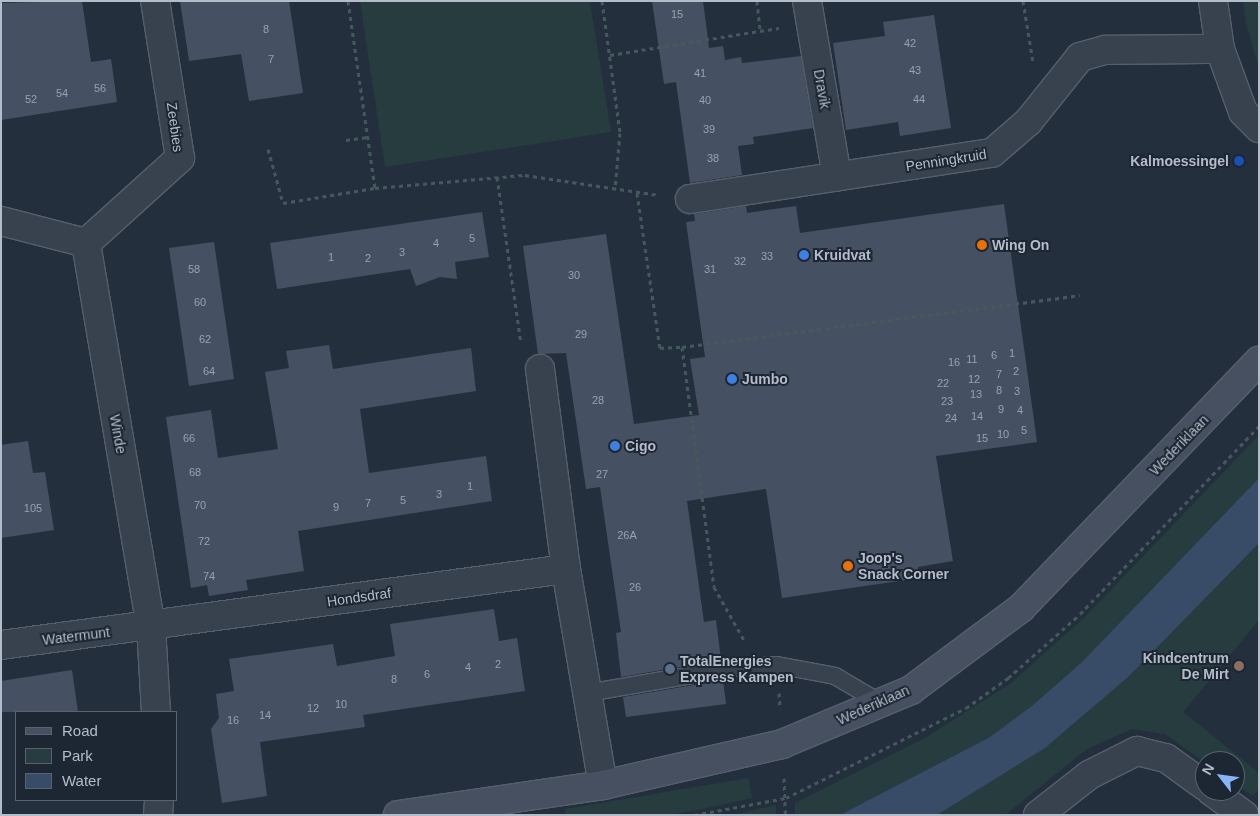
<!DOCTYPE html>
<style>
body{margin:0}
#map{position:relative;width:1260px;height:816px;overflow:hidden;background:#242f3e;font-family:Arial,sans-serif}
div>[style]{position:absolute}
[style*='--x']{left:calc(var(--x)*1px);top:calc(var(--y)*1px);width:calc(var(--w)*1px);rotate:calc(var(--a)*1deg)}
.green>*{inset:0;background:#263c3f}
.water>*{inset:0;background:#394c67}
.building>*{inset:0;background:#455162}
.path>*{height:3px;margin-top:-1.5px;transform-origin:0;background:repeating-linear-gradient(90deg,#44595c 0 4px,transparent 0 8px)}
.roads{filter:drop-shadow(1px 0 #565f6c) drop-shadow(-1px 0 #565f6c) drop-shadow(0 1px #565f6c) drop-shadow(0 -1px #565f6c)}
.lane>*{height:16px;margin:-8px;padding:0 8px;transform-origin:8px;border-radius:8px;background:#38414e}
.street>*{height:28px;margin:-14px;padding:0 14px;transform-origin:14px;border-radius:14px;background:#38414e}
.secondary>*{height:28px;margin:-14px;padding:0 14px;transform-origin:14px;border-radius:14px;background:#465061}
.dots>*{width:14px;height:14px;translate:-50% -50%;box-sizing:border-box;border:2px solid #1d2633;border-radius:50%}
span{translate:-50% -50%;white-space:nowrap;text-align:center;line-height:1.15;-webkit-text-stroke:4px #1d2633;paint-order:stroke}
.number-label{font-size:11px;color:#98a1af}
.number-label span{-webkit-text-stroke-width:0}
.street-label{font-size:14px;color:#b4bcc9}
.poi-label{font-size:14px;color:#b4bcc9;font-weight:700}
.right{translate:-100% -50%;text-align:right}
.left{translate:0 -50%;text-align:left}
.frame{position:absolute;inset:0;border:2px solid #b4bcc9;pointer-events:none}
.legend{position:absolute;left:15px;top:711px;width:162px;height:90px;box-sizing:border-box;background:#1d2633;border:1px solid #59626f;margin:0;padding:6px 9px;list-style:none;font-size:15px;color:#b4bcc9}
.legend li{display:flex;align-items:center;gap:10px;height:25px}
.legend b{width:25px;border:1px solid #59626f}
.north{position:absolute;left:1195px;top:751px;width:50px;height:50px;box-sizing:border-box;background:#1d2633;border:1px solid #59626f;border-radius:50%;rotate:300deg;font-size:14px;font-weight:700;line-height:20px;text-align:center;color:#b4bcc9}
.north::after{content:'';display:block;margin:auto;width:18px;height:22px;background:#8ab4f8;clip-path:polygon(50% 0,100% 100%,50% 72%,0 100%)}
</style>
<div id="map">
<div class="green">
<i style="clip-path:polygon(360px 1px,590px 1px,611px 132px,385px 167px)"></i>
<i style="clip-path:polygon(1243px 1px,1259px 1px,1259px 68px,1246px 24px)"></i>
<i style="clip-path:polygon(1259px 435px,1259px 478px,1083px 661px,1033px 705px,990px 737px,840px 815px,795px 815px,795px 803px,925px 738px,1011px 683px,1085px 617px)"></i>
<i style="clip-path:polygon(1259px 543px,1259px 620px,1183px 712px,1259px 773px,1259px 789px,1253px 796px,1235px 784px,1235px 761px,1205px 763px,1165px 734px,1132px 729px,1087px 749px,1005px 815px,937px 815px,1045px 748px,1084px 715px)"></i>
<i style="clip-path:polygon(749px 778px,752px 798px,708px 808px,670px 815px,566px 815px,565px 809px)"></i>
<i style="clip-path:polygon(776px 805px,776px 815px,733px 815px)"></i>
</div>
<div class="water">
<i style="clip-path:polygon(1259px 478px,1259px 543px,1128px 677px,1045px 748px,937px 815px,840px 815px,990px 737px,1033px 705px,1083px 661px)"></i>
</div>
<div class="building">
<i style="clip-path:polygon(82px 1px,91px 62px,111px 59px,117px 102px,1px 120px,1px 3px)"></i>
<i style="clip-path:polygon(180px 1px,289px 1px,303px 93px,249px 101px,241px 54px,189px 61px)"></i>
<i style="clip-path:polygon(652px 1px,703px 1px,709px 48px,723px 46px,725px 60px,741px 57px,742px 63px,801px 56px,813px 128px,753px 137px,754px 144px,738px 146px,742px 175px,690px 183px,676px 82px,664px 84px)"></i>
<i style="clip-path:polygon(934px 15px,951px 128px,900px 136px,898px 122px,846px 130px,833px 43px,885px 36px,883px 22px)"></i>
<i style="clip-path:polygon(1004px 204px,1037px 442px,936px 456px,953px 561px,918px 567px,920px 578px,782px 598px,766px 489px,687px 501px,704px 622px,716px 620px,721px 660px,621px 677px,616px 633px,621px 632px,600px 487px,586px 489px,566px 353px,538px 354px,523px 246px,606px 234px,634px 424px,699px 415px,690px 359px,705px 357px,686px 222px,695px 221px,694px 214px,746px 206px,747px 213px,796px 206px,800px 233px)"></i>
<i style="clip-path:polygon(482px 212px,489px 257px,455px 262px,457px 279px,440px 277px,416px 286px,410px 269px,277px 289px,270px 243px)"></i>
<i style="clip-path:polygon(214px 242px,234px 379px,189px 386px,169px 248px)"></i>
<i style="clip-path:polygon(329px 345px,333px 369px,471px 348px,476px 391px,360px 409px,369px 473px,486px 456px,492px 501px,298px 531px,304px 571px,246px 580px,248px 590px,209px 596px,207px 585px,191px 588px,166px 417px,211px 410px,218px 458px,278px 449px,265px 372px,289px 368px,286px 351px)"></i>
<i style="clip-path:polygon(28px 441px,33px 473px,45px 472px,54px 530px,1px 538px,1px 445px)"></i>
<i style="clip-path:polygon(494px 609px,499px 641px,517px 638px,525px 691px,363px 715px,365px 727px,260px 742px,267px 796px,222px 803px,211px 729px,219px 718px,216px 694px,234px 691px,229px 659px,333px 644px,337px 666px,395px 656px,390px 624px)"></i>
<i style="clip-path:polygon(72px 670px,78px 712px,1px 712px,1px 681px)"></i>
<i style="clip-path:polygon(723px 680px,726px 704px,626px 717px,623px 697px)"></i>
</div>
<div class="path">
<i style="--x:348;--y:1;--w:189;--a:81.8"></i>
<i style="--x:602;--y:1;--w:133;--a:82.2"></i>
<i style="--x:620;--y:133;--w:56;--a:95.1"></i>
<i style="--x:757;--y:1;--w:30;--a:84"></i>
<i style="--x:1023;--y:1;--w:62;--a:80.7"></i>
<i style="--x:610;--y:55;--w:171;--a:-9.1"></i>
<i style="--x:346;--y:140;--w:22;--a:-8"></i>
<i style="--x:268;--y:149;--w:56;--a:74.5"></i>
<i style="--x:283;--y:203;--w:93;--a:-9.3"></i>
<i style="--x:375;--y:188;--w:151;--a:-5"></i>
<i style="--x:525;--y:175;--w:135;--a:8.5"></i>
<i style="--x:497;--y:177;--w:168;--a:81.8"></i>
<i style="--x:637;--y:193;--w:157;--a:81.6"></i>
<i style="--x:660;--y:348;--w:22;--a:-3"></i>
<i style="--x:682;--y:347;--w:242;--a:82.4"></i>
<i style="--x:714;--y:587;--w:61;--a:60.5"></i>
<i style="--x:682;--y:347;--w:401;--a:-7.4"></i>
<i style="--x:779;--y:693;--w:16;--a:86"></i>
<i style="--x:784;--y:778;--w:37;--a:88"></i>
<i style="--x:694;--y:815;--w:94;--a:-10.5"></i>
<i style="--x:786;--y:798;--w:201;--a:-26.6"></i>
<i style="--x:966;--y:708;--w:52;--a:-35.5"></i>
<i style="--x:1008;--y:678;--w:96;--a:-41.6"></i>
<i style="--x:1080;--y:614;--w:260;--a:-46.4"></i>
</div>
<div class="roads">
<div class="lane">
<i style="--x:587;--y:693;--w:149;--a:-9.7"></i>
<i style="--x:734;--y:668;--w:43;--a:-4"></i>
<i style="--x:777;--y:665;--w:59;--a:10.7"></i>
<i style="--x:835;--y:676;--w:53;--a:30.4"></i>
</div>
<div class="street">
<i style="--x:807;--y:1;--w:178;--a:80.3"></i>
<i style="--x:1213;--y:1;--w:49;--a:81.7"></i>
<i style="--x:1220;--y:49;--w:67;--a:69.9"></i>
<i style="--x:1243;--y:112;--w:23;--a:45"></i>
<i style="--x:690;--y:199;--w:305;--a:-8.7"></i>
<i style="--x:992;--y:153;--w:48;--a:-40.7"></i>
<i style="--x:1028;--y:122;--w:83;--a:-51.3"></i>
<i style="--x:1080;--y:57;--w:26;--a:-16"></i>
<i style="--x:1105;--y:50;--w:115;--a:-0.5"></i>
<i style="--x:1;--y:221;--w:88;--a:14.5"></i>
<i style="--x:86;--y:243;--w:388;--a:80.4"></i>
<i style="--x:151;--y:626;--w:86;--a:86.7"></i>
<i style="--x:86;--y:243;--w:127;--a:-42.1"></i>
<i style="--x:180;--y:158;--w:159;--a:-99"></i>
<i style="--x:540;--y:369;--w:202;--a:82.6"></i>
<i style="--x:566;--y:569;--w:219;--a:80.3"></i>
<i style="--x:1;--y:645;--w:570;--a:-7.66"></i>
<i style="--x:1211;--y:791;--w:41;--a:36"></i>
<i style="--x:158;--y:815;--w:15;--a:-86"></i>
<i style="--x:1038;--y:815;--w:65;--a:-38.1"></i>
<i style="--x:1089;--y:775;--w:54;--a:-26.6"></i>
<i style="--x:1137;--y:751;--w:30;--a:14"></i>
<i style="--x:1166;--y:758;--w:48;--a:35.7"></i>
</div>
<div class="secondary">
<i style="--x:398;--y:815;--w:207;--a:-8.3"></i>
<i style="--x:603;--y:785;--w:184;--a:-12.9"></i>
<i style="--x:782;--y:744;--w:140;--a:-22.7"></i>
<i style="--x:911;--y:690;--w:137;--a:-36.7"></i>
<i style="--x:1021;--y:608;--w:343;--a:-46.1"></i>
</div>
</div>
<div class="dots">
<i style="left:1239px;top:161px;background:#1a4fb4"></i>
<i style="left:982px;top:245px;background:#e8710a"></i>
<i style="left:804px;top:255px;background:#3f7fe0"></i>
<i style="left:732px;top:379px;background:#3f7fe0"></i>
<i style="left:615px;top:446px;background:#3f7fe0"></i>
<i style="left:848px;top:566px;background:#e8710a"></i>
<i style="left:1239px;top:666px;background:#8d6e63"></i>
<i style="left:670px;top:669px;background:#5c6f8a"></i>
</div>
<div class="number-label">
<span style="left:677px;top:14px">15</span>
<span style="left:266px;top:29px">8</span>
<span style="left:910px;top:43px">42</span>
<span style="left:271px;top:59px">7</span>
<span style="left:915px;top:70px">43</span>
<span style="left:700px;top:73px">41</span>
<span style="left:100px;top:88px">56</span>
<span style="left:62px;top:93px">54</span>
<span style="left:31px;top:99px">52</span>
<span style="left:919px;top:99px">44</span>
<span style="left:705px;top:100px">40</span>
<span style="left:709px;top:129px">39</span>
<span style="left:713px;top:158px">38</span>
<span style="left:472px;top:238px">5</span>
<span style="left:436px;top:243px">4</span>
<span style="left:402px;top:252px">3</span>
<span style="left:767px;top:256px">33</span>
<span style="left:331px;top:257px">1</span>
<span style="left:368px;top:258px">2</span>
<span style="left:740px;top:261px">32</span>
<span style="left:194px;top:269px">58</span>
<span style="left:710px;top:269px">31</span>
<span style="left:574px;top:275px">30</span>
<span style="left:200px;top:302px">60</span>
<span style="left:581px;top:334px">29</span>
<span style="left:205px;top:339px">62</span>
<span style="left:1012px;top:353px">1</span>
<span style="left:994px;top:355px">6</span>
<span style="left:972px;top:359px">11</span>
<span style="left:954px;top:362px">16</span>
<span style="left:209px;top:371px">64</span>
<span style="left:1016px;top:371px">2</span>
<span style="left:999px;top:374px">7</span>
<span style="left:974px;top:379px">12</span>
<span style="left:943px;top:383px">22</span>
<span style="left:999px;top:390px">8</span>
<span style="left:1017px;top:391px">3</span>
<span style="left:976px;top:394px">13</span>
<span style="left:598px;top:400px">28</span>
<span style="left:947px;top:401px">23</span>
<span style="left:1001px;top:409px">9</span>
<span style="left:1020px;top:410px">4</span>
<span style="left:977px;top:416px">14</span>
<span style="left:951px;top:418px">24</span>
<span style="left:1024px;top:430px">5</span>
<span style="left:1003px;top:434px">10</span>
<span style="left:189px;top:438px">66</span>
<span style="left:982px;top:438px">15</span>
<span style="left:195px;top:472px">68</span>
<span style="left:602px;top:474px">27</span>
<span style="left:470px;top:486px">1</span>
<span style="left:439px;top:494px">3</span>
<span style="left:403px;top:500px">5</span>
<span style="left:368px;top:503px">7</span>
<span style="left:200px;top:505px">70</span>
<span style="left:336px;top:507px">9</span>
<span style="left:33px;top:508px">105</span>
<span style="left:627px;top:535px">26A</span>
<span style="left:204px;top:541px">72</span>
<span style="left:209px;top:576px">74</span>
<span style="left:635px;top:587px">26</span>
<span style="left:498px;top:664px">2</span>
<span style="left:468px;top:667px">4</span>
<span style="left:427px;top:674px">6</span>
<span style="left:394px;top:679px">8</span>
<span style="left:341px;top:704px">10</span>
<span style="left:313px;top:708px">12</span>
<span style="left:265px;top:715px">14</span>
<span style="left:233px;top:720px">16</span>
</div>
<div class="street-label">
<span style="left:822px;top:89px;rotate:80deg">Dravik</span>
<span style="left:175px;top:127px;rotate:82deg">Zeebies</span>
<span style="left:946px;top:160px;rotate:-9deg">Penningkruid</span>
<span style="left:118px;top:434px;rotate:80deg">Winde</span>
<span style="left:1179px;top:445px;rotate:-46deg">Wederiklaan</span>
<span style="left:359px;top:597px;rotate:-8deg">Hondsdraf</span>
<span style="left:76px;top:636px;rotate:-7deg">Watermunt</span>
<span style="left:873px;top:705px;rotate:-24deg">Wederiklaan</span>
</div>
<div class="poi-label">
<span class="right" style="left:1229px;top:161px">Kalmoessingel</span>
<span class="left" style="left:992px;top:245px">Wing On</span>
<span class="left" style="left:814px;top:255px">Kruidvat</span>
<span class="left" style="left:742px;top:379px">Jumbo</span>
<span class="left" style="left:625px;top:446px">Cigo</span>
<span class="left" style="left:858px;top:566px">Joop's<br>Snack Corner</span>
<span class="right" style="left:1229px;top:666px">Kindcentrum<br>De Mirt</span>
<span class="left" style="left:680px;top:669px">TotalEnergies<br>Express Kampen</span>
</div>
<div class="frame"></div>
<ul class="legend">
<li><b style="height:6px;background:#465061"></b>Road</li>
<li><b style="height:14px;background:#263c3f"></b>Park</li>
<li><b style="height:14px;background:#394c67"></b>Water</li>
</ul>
<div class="north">N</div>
</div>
